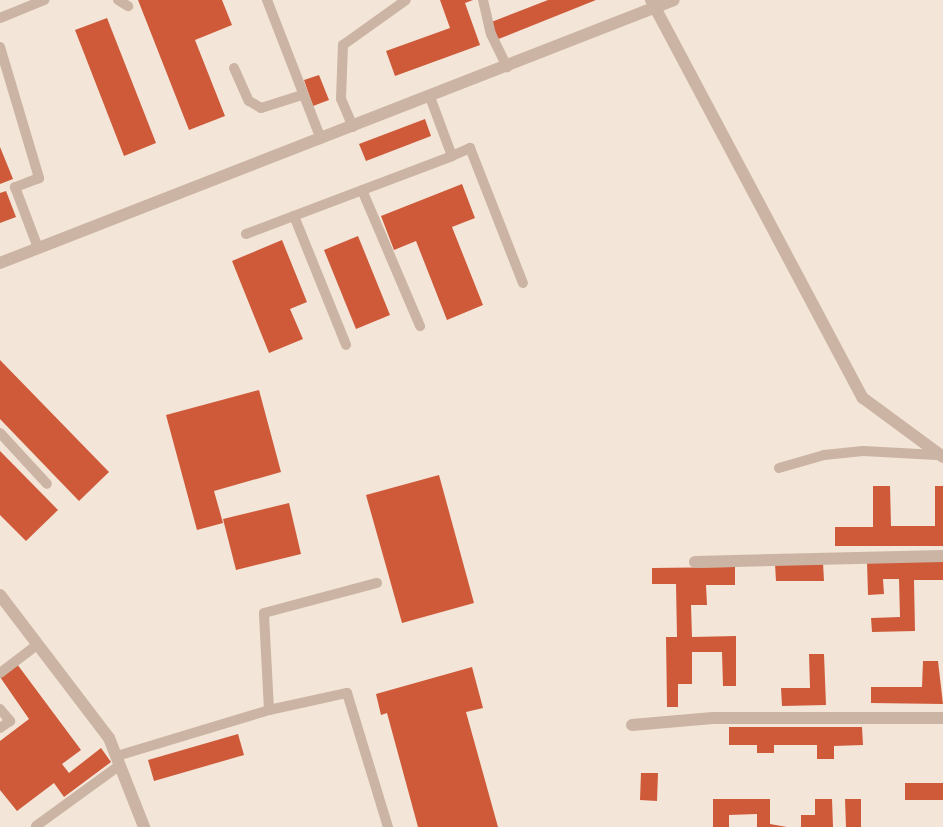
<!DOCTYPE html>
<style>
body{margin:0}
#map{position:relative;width:943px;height:827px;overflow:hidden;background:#f3e5d7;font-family:"Fira Sans Condensed",sans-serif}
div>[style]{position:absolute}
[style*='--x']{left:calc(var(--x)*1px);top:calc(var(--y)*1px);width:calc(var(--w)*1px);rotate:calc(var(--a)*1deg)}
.building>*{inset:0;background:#cf5a3a}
.service>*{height:10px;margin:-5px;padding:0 5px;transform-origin:5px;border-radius:5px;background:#cbb4a3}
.minor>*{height:12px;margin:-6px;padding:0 6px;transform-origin:6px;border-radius:6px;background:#cbb4a3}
.tertiary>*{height:12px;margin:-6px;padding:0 6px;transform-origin:6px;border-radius:6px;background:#cbb4a3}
span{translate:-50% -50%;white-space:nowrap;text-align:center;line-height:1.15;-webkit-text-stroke:4px #faefe4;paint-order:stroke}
</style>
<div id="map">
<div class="building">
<i style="clip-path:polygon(138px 0,222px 0,232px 25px,195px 40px,225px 116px,189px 130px)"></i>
<i style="clip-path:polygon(440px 0,473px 0,465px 3px,480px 45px,395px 76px,386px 51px,450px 28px)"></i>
<i style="clip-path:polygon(548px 0,596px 0,496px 40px,489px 23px)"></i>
<i style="clip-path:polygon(107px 18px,156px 143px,124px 156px,75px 30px)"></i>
<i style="clip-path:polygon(319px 75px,329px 100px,313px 106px,304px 80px)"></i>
<i style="clip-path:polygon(425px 119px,431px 136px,366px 161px,359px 144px)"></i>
<i style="clip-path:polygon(0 147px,13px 179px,0 184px)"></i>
<i style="clip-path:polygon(462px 184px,475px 218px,452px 227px,483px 305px,447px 320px,416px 241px,394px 250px,381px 216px)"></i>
<i style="clip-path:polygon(6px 191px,16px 217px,0 223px,0 193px)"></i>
<i style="clip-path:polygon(358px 236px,390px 315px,356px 329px,324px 250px)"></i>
<i style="clip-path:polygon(282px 240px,307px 302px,290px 309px,303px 339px,269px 353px,232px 261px)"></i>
<i style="clip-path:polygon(0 360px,109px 472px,79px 501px,0 419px)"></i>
<i style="clip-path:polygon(259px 390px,281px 472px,214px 491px,223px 523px,197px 530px,166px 415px)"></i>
<i style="clip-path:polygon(0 451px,58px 510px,26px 541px,0 515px)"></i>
<i style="clip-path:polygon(439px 475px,474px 603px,402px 623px,366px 495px)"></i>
<i style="clip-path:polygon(873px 486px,890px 486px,891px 526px,935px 526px,935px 486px,943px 486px,943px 546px,835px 546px,835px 527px,873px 527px)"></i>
<i style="clip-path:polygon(289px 503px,301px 554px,236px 570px,223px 519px)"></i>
<i style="clip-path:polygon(943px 560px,943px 580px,914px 580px,915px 631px,872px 632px,871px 618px,900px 617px,899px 579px,883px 579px,884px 594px,868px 595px,867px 562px)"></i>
<i style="clip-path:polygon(823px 563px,824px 581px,776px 581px,775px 564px)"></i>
<i style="clip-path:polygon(735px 567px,735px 585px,706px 585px,707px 605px,691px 605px,692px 637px,736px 636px,736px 686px,723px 686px,722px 652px,692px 652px,692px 684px,678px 684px,678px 707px,667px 707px,666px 637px,677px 637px,676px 584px,652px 584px,652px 568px)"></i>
<i style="clip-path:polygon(809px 654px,824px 654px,826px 705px,782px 706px,781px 688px,810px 688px)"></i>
<i style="clip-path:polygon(923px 661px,938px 661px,943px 704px,871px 703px,871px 687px,922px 687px)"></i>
<i style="clip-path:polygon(17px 664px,81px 750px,62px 764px,69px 773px,101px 748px,111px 762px,64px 797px,54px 783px,17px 811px,0 790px,0 741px,29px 719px,0 677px)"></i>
<i style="clip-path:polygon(472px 667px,483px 708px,466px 712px,498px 827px,418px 827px,387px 713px,381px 715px,376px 694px)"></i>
<i style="clip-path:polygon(729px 727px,862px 727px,863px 745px,834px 746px,834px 759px,817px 759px,817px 745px,774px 745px,774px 753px,757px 753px,757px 745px,729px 745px)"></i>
<i style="clip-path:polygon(238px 734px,244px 755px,154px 781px,148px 760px)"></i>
<i style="clip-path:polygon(641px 773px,658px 773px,657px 801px,640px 800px)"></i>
<i style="clip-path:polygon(905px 783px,943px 783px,943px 800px,905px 800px)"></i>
<i style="clip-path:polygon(713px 799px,770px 799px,770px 824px,787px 827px,757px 827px,757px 814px,729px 815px,729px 827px,713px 827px)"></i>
<i style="clip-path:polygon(815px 799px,832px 799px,833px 827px,801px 827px,801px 815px,815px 815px)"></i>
<i style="clip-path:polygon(845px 799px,861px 799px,861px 827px,846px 827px)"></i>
</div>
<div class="service">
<i style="--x:118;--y:0;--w:12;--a:31"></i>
<i style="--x:267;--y:0;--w:149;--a:68.8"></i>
<i style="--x:483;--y:0;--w:35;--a:77"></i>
<i style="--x:491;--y:34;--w:37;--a:64"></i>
<i style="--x:0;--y:18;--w:48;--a:-22.2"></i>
<i style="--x:0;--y:47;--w:137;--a:73.4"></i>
<i style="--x:39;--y:178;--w:26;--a:159"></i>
<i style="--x:15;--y:187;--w:65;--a:69.3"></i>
<i style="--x:234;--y:68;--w:36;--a:66"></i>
<i style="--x:249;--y:101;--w:14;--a:30"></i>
<i style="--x:261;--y:108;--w:43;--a:-17.6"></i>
<i style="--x:353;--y:127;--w:30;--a:-113"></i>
<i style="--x:341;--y:99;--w:54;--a:-87.9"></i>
<i style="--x:343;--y:45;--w:77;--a:-35.5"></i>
<i style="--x:452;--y:156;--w:20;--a:-24"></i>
<i style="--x:470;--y:148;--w:145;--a:68.6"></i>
<i style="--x:362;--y:190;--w:148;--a:66.9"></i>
<i style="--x:294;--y:216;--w:139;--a:68"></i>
<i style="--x:246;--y:234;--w:220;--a:-20.7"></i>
<i style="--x:452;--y:156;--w:63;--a:-110.4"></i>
<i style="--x:0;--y:433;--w:69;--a:47.3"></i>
<i style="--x:779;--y:468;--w:47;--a:-16.1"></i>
<i style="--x:824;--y:455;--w:39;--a:-6"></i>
<i style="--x:863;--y:451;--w:74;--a:3.1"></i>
<i style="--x:0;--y:673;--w:48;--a:-37.3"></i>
<i style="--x:0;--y:709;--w:16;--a:50"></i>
<i style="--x:10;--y:721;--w:12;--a:145"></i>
<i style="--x:269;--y:710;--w:80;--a:-12.3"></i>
<i style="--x:347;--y:693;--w:140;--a:73"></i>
<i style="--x:117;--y:756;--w:159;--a:-16.8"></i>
<i style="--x:269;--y:710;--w:97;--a:-93"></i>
<i style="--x:264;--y:613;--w:117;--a:-14.9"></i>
<i style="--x:36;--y:826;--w:104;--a:-36"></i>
</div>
<div class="minor">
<i style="--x:651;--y:0;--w:451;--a:62"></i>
<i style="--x:863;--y:398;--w:99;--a:36.4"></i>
<i style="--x:695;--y:562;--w:248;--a:-1.4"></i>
<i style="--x:632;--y:725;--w:81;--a:-4.9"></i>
<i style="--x:713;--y:718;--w:230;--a:0"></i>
</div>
<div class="tertiary">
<i style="--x:0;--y:263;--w:723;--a:-21.32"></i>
<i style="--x:0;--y:595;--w:180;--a:52.7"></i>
<i style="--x:109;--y:738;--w:96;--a:68.5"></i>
</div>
</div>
